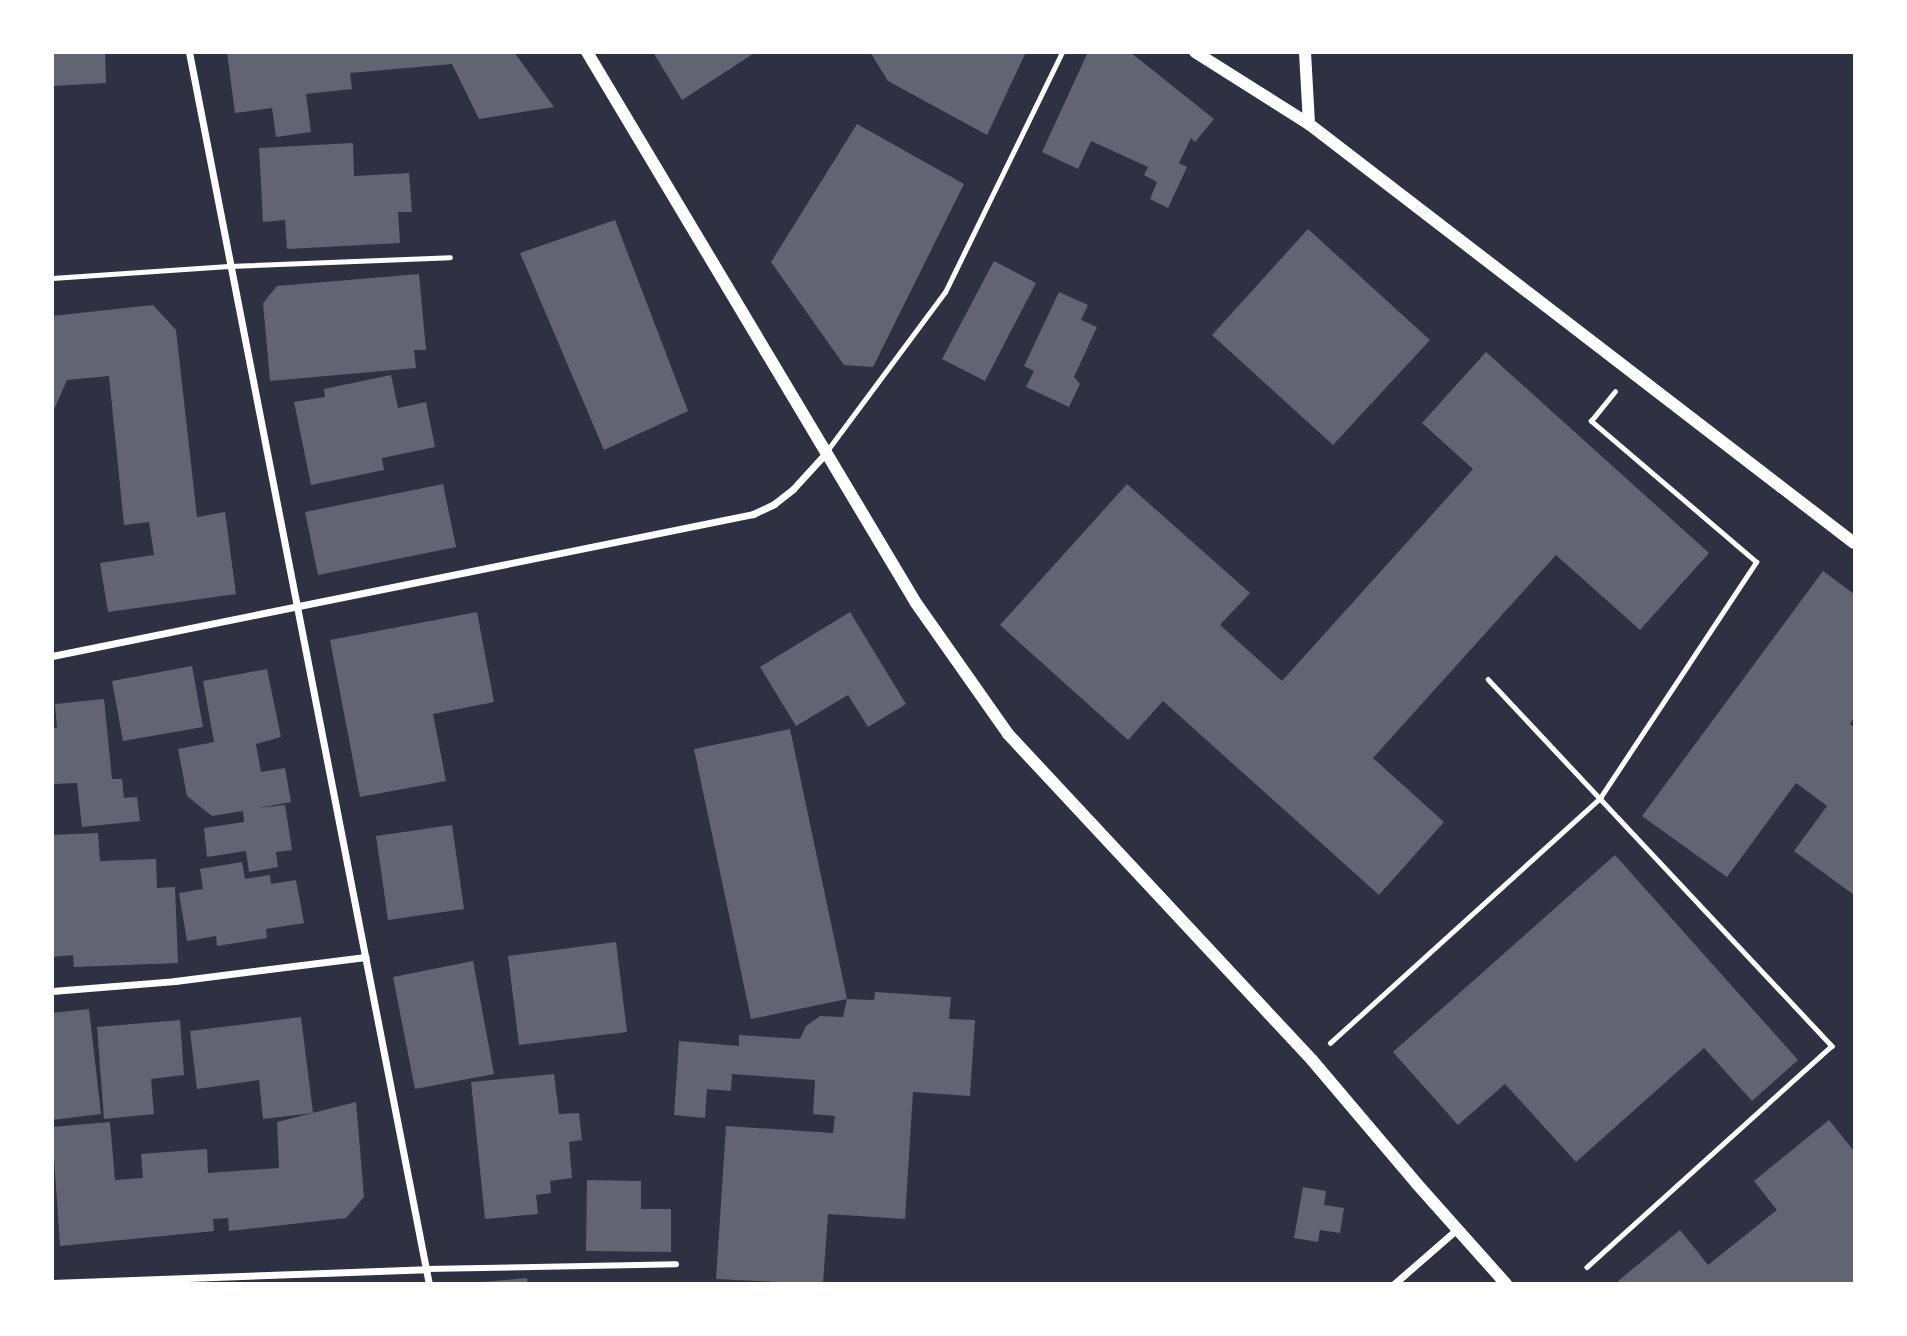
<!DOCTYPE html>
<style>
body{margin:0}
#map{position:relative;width:1907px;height:1336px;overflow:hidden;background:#2d3142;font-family:Karla,sans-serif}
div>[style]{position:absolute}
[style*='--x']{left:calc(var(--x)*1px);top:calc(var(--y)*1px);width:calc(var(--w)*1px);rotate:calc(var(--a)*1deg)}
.building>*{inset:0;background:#626471}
.path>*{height:4.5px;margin:-2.25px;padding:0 2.25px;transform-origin:2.25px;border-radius:2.25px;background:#fff}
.service>*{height:5px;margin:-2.5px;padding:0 2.5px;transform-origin:2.5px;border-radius:2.5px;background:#fff}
.pedestrian>*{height:6px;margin:-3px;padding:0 3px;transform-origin:3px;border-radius:3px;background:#fff}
.minor>*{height:7px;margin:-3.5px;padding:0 3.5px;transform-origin:3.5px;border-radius:3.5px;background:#fff}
.tertiary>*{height:12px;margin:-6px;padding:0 6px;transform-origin:6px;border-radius:6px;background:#fff}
span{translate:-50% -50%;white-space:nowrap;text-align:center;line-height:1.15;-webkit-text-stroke:7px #fff;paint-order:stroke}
.frame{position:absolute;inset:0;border:54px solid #fff;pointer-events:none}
</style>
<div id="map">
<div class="building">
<i style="clip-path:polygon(52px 52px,105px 52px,106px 83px,52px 86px)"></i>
<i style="clip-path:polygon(227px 52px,514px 52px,554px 107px,479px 119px,452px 64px,350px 73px,352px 89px,306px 94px,311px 132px,276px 137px,272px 108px,235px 113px)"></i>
<i style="clip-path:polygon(653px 52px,756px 52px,682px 100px)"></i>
<i style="clip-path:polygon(870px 52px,1026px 52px,987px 135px,888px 81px)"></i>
<i style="clip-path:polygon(1088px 52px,1130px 52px,1214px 119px,1195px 142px,1191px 138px,1179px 163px,1187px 167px,1168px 208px,1150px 199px,1157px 182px,1144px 175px,1148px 167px,1091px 141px,1078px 169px,1042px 152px)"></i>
<i style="clip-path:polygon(857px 124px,964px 184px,873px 367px,844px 365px,771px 262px)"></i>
<i style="clip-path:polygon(353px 143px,354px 176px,409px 173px,412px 212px,398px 212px,400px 243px,287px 249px,285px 220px,263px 222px,259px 148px)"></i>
<i style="clip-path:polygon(615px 220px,688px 411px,604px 450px,520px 253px)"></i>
<i style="clip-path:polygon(1308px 229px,1430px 340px,1333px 445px,1212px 335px)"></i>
<i style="clip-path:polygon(994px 261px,1036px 283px,985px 381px,942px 359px)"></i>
<i style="clip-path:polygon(419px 274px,426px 350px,414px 350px,416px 368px,270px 381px,263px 303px,277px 286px)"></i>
<i style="clip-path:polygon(1059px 292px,1088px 305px,1081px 320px,1097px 327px,1074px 377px,1080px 384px,1069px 407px,1026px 387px,1034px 371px,1024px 366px)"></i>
<i style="clip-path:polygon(153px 305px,176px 330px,197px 517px,225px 512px,236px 594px,108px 612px,100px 563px,154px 555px,149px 522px,124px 525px,109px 376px,67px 380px,52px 414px,52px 316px)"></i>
<i style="clip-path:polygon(1486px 352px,1709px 553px,1640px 630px,1556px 555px,1373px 758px,1444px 822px,1379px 895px,1163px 701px,1128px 740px,1000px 625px,1127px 484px,1250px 593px,1220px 625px,1282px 681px,1473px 469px,1422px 423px)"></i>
<i style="clip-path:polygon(391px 375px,398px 408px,426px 402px,435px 447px,382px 458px,384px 470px,311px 485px,294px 402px,325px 397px,324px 389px)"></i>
<i style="clip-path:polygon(443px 484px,456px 547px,318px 575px,305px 512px)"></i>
<i style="clip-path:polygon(1823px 571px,1854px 594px,1854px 717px,1850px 724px,1854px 727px,1854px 895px,1794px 851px,1827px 806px,1796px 783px,1727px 877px,1642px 816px)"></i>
<i style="clip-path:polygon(477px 612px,494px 702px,433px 714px,446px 781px,360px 797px,330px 640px)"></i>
<i style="clip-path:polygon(850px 612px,906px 704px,868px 727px,848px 695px,796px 726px,760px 667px)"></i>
<i style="clip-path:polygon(192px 666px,203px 727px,123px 741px,112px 681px)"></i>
<i style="clip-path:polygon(267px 669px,281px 737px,256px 744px,261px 772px,285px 768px,291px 802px,258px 808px,285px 805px,292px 850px,276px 852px,278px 867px,249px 872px,246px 851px,207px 857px,204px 828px,244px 822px,243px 811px,212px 816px,187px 796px,178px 749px,214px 742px,203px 681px)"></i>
<i style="clip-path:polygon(104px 699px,112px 779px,122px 779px,124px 798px,137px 797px,140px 821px,82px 827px,77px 783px,54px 784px,52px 728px,57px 728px,55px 704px)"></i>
<i style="clip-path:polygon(790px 729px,847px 999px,751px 1019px,694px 749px)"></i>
<i style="clip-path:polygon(452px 825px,464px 909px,388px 920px,376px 836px)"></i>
<i style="clip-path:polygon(98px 833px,100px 861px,156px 859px,157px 888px,175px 887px,178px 963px,74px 967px,73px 955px,52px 957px,52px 835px)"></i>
<i style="clip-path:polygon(1615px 855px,1798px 1060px,1752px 1101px,1704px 1048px,1576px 1162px,1505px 1084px,1458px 1125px,1393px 1052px)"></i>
<i style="clip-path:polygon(242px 862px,245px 879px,270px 875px,271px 884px,296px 880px,304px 923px,266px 929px,267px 938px,217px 946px,216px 936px,187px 941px,179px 893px,203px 889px,200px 869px)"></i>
<i style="clip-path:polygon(616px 942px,627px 1032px,519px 1045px,508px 956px)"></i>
<i style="clip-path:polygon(473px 961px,494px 1074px,415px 1089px,393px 977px)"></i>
<i style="clip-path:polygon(875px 992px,951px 997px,949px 1019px,975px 1020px,970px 1096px,913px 1092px,905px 1219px,828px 1214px,823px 1284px,716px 1279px,726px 1126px,833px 1133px,835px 1116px,813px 1114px,815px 1080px,732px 1074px,731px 1091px,707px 1089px,705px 1118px,674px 1115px,679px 1041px,739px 1046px,739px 1035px,800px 1039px,806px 1026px,820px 1016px,843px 1017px,847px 999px,874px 1000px)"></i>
<i style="clip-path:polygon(89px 1009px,101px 1114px,52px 1120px,52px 1013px)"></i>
<i style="clip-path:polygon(301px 1017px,313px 1113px,263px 1119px,259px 1080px,197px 1089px,190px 1031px)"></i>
<i style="clip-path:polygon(180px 1020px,184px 1075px,151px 1079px,154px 1114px,104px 1119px,97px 1027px)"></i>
<i style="clip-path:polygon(554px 1074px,559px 1114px,579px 1113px,582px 1140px,569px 1142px,572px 1178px,550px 1181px,551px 1193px,536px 1195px,538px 1214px,485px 1219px,471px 1082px)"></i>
<i style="clip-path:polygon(356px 1102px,364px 1197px,346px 1218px,229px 1231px,228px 1218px,213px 1219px,214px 1231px,60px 1246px,52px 1127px,110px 1122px,115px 1180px,143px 1178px,141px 1154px,207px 1149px,208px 1173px,279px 1168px,277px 1122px)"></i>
<i style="clip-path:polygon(1829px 1120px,1854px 1151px,1854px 1284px,1620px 1284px,1618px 1281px,1680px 1230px,1708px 1265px,1777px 1210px,1754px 1181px)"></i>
<i style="clip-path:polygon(587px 1180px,641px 1181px,641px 1209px,671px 1209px,671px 1252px,586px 1251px)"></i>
<i style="clip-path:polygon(1303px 1187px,1326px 1191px,1324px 1205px,1344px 1208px,1340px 1233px,1320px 1230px,1318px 1242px,1294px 1238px)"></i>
<i style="clip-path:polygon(527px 1278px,528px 1284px,483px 1284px,483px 1282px)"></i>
</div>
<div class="path">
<i style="--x:1488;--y:679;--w:503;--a:46.85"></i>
<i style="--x:1832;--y:1046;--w:330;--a:137.9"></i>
<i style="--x:1330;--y:1043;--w:365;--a:-42.2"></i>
<i style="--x:1600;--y:798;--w:283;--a:-56.5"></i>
<i style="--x:1756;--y:562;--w:217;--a:-139.5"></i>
<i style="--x:1591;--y:421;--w:38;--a:-51"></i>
</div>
<div class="service">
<i style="--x:52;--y:278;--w:177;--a:-3.9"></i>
<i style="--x:229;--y:266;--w:221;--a:-2.3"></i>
<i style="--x:826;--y:452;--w:199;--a:-53.4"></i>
<i style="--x:945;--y:292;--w:267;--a:-64"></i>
</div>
<div class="pedestrian">
<i style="--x:426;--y:1269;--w:250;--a:-1.1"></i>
</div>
<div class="minor">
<i style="--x:189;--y:52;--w:1255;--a:78.98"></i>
<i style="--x:52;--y:656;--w:715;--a:-11.45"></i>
<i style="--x:753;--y:514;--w:23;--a:-25"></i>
<i style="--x:774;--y:504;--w:24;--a:-38"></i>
<i style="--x:793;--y:489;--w:49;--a:-47.5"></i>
<i style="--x:52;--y:991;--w:123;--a:-4.6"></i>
<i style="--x:175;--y:981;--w:192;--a:-7.2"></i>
<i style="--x:52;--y:1283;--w:374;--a:-2.1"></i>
<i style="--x:1394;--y:1284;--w:84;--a:-41.1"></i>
</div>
<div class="tertiary">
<i style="--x:587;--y:52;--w:642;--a:59.16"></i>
<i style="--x:916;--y:603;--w:160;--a:54.9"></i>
<i style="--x:1008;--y:734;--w:446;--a:47"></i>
<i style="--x:1312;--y:1060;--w:162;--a:49.7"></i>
<i style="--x:1417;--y:1184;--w:134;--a:48.3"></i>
<i style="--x:1195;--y:52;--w:135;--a:32.3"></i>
<i style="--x:1309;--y:124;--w:687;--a:37.55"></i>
<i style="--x:1305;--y:52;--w:72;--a:86.8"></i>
</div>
<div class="frame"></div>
</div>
